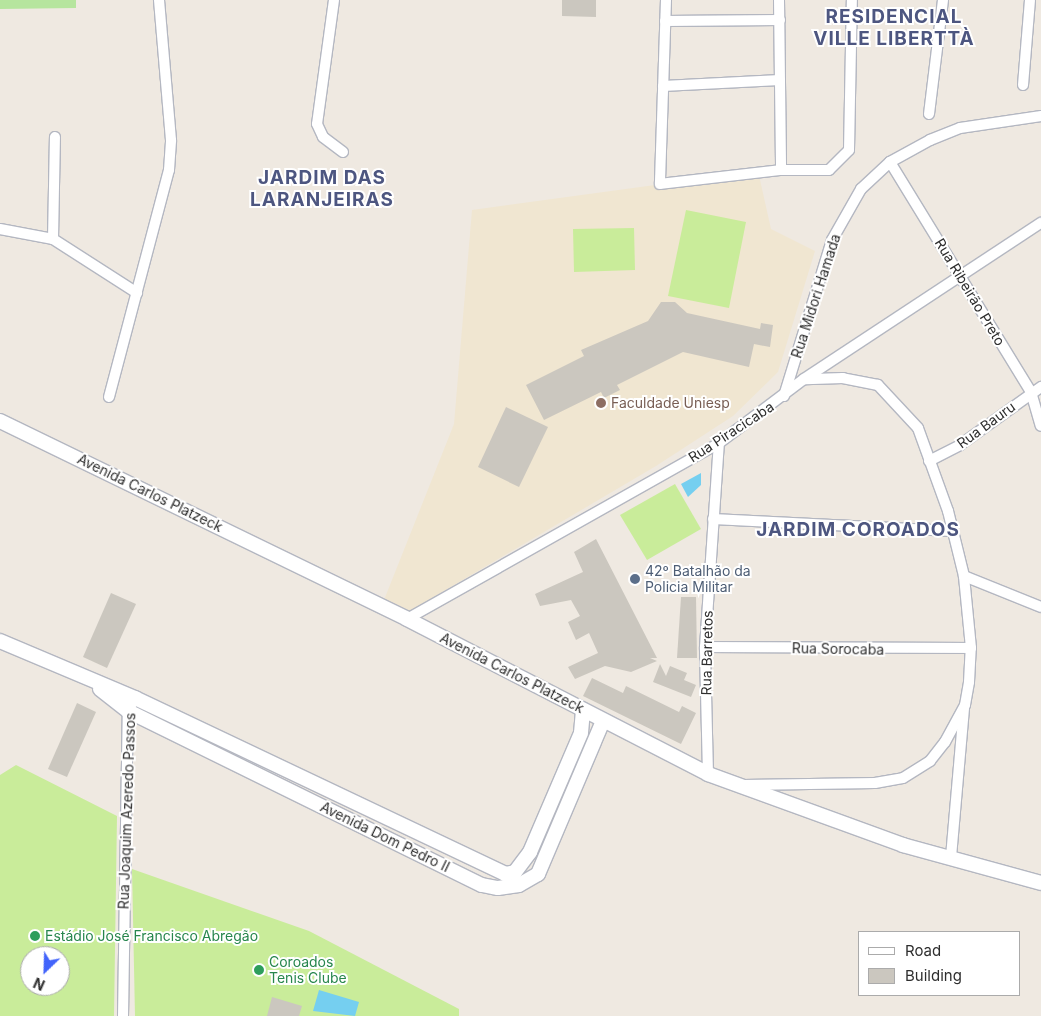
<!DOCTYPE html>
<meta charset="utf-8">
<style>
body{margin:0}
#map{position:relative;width:1041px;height:1016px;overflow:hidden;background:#efe9e1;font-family:Inter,sans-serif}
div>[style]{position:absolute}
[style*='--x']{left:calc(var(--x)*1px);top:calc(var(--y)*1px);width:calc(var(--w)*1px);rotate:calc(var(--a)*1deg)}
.education>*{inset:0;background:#f0e6d1}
.green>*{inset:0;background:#b6e59e}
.pitch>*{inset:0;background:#c9ec9a}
.water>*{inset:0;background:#75cff0}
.building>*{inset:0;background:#cbc7bf}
.roads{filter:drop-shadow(1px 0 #b4b7c1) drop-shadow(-1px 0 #b4b7c1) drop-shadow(0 1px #b4b7c1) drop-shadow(0 -1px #b4b7c1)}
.street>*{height:10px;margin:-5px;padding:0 5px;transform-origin:5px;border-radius:5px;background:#fff}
.secondary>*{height:14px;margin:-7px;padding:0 7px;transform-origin:7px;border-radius:7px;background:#fff}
.dots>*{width:14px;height:14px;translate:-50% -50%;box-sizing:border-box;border:2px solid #fff;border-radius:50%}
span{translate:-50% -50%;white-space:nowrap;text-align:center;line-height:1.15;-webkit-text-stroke:4px #fff;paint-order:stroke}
.street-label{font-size:14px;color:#2e2e2e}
.education-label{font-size:14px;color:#785e54}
.left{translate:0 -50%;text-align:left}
.service-label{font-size:14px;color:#4e5e75}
.leisure-label{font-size:14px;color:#27864d}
.district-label{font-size:19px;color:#4d5680;font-weight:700;letter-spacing:1px}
.legend{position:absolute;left:858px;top:931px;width:162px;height:65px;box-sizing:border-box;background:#fff;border:1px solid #ababab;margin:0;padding:6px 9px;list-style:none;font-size:15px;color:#2e2e2e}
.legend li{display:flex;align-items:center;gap:10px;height:25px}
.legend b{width:25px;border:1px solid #ababab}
.north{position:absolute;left:20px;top:946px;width:50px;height:50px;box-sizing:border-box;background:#fff;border:1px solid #ababab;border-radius:50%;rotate:204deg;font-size:14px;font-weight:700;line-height:20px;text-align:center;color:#2e2e2e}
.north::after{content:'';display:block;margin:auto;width:18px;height:22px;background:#4264fb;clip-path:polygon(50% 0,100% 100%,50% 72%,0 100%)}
</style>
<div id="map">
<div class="education">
<i style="clip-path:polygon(758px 171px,771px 229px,815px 251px,778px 372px,733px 416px,656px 466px,405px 614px,384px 600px,454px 424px,472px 210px)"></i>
</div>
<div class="green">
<i style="clip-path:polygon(0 0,76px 0,76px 8px,0 9px)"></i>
</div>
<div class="pitch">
<i style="clip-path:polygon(686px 210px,746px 222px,729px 308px,668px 296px)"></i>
<i style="clip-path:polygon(634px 228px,635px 270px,574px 272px,573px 229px)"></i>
<i style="clip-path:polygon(675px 484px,701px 529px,647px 560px,620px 515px)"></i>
<i style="clip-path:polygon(evenodd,16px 765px,117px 816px,114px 1016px,0 1016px,0 775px,16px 765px,30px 956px,60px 956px,60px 986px,30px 986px,30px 956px)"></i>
<i style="clip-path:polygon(132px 869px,309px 931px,459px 1009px,459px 1016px,135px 1016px)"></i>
</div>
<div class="water">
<i style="clip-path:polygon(701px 473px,701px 485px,688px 497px,681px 484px)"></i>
<i style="clip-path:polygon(319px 990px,359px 1002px,355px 1016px,313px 1011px)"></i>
</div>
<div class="building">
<i style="clip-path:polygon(562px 0,596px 0,596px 17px,562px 16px)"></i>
<i style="clip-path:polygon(661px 302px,675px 302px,687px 313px,760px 329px,761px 323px,773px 325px,770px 347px,754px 344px,749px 367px,683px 352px,617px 385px,620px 390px,604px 398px,601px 392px,544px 420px,526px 385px,584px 356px,581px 350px,648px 321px)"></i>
<i style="clip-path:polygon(506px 407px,548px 427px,519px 487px,478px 467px)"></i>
<i style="clip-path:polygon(596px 539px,657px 658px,650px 658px,657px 661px,631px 672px,605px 666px,575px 679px,568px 667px,598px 653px,589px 633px,576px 640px,568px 622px,580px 616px,571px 600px,540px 606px,535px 594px,583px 572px,574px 552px)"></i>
<i style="clip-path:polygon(111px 593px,136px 604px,107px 668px,83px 657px)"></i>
<i style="clip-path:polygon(681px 597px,696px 597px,697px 658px,677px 658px)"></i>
<i style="clip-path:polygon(660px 664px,666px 676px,670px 666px,687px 673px,684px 680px,696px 685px,691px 697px,653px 682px)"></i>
<i style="clip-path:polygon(592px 678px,623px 693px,626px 686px,679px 712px,682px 706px,696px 713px,681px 744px,583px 696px)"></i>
<i style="clip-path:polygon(77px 703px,96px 712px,67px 777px,48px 769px)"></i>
<i style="clip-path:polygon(272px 997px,302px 1006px,299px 1016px,267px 1016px)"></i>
</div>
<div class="roads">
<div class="street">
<i style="--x:334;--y:0;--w:125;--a:97.8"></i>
<i style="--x:317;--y:124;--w:14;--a:65"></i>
<i style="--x:323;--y:137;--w:25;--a:37"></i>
<i style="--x:666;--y:0;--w:184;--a:91.9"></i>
<i style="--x:660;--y:184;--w:122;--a:-6.6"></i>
<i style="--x:779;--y:0;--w:170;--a:89.3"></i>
<i style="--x:781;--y:170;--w:48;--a:0"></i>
<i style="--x:829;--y:170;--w:28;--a:-45"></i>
<i style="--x:849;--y:150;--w:150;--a:-88.9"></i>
<i style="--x:665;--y:21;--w:115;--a:-0.5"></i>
<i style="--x:1023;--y:85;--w:85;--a:-85.3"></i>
<i style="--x:663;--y:86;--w:117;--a:-2.9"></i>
<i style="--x:929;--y:114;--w:115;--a:-83"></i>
<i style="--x:890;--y:162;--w:270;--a:58.5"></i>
<i style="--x:1031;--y:392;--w:35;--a:74"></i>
<i style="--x:0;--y:229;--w:54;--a:10.7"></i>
<i style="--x:53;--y:239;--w:102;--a:-88.9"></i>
<i style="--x:53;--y:239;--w:100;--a:32.7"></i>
<i style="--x:784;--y:396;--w:163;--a:-72.9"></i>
<i style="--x:832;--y:240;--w:59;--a:-60.4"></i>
<i style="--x:861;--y:189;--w:40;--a:-43"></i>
<i style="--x:890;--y:162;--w:46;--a:-28.8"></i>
<i style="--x:930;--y:140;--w:32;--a:-22"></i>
<i style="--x:960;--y:128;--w:82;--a:-8.4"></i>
<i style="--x:109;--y:397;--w:235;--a:-75.2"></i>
<i style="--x:169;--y:170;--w:30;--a:-86"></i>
<i style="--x:171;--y:140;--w:141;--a:-94.9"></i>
<i style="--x:929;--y:461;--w:35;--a:-27"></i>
<i style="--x:960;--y:445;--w:100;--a:-35.6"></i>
<i style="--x:713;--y:519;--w:239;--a:2.9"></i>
<i style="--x:964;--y:576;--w:83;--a:21.9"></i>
<i style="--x:407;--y:619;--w:358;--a:-29.4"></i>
<i style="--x:719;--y:443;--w:106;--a:-37"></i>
<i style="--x:804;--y:379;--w:284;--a:-33.4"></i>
<i style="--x:705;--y:647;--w:266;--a:0.2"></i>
<i style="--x:708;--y:774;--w:127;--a:-91.4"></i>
<i style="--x:705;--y:647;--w:204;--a:-86.1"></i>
<i style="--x:744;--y:785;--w:131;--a:-0.9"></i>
<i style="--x:875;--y:783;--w:28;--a:-10"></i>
<i style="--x:903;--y:778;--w:32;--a:-32"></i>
<i style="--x:930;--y:761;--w:24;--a:-52"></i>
<i style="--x:945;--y:742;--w:42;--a:-61.6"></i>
<i style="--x:965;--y:705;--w:23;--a:-80"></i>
<i style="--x:969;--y:682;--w:34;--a:-87"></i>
<i style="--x:971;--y:648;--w:72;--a:-95.6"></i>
<i style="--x:964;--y:576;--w:67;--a:-103.8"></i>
<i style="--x:948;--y:511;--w:88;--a:-109.9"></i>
<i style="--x:918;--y:428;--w:59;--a:-132.9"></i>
<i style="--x:878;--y:385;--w:36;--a:-169"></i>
<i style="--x:843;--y:378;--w:38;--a:178"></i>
<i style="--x:951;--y:857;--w:149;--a:-85"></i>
<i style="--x:123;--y:1016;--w:305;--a:-89.1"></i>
<i style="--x:128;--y:711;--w:15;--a:-62"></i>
</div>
<div class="secondary">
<i style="--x:0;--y:421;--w:453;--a:25.9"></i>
<i style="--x:407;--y:619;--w:339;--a:27.2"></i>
<i style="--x:708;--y:774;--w:208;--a:20"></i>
<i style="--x:903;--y:845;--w:143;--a:15.4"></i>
<i style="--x:0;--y:641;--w:147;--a:22.9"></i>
<i style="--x:135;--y:698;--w:410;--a:25.4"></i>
<i style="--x:505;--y:874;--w:10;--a:-11"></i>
<i style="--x:515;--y:872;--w:25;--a:-53"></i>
<i style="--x:530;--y:852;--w:129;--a:-66.8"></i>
<i style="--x:581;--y:733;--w:23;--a:-85"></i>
<i style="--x:100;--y:689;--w:36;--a:38"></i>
<i style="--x:128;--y:711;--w:394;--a:26.2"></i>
<i style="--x:482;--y:885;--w:16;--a:11"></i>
<i style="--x:498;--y:888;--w:21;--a:-8"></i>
<i style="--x:519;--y:885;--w:22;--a:-30"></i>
<i style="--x:538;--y:874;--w:166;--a:-67"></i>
</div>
</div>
<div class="dots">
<i style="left:601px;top:403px;background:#8d6e63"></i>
<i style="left:635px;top:579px;background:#5c6f8a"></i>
<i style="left:35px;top:936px;background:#2e9e5b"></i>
<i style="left:259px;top:970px;background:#2e9e5b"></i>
</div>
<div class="street-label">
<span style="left:970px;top:292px;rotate:59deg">Rua Ribeirão Preto</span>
<span style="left:816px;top:296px;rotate:-72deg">Rua Midori Hamada</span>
<span style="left:986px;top:425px;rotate:-36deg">Rua Bauru</span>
<span style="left:731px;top:432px;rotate:-33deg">Rua Piracicaba</span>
<span style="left:150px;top:493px;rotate:26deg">Avenida Carlos Platzeck</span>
<span style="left:838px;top:649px;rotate:1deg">Rua Sorocaba</span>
<span style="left:707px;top:653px;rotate:-89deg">Rua Barretos</span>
<span style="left:512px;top:673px;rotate:27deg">Avenida Carlos Platzeck</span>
<span style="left:127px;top:811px;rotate:-88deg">Rua Joaquim Azeredo Passos</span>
<span style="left:385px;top:837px;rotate:26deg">Avenida Dom Pedro II</span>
</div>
<div class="education-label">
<span class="left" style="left:611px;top:403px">Faculdade Uniesp</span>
</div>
<div class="service-label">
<span class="left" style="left:645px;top:579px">42º Batalhão da<br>Policia Militar</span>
</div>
<div class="leisure-label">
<span class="left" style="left:45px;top:936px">Estádio José Francisco Abregão</span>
<span class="left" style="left:269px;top:970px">Coroados<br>Tenis Clube</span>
</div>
<div class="district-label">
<span style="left:894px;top:28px">RESIDENCIAL<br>VILLE LIBERTTÀ</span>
<span style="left:322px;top:189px">JARDIM DAS<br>LARANJEIRAS</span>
<span style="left:858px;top:530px">JARDIM COROADOS</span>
</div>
<ul class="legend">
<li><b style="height:6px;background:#fff"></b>Road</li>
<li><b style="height:14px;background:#cbc7bf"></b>Building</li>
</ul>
<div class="north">N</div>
</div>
